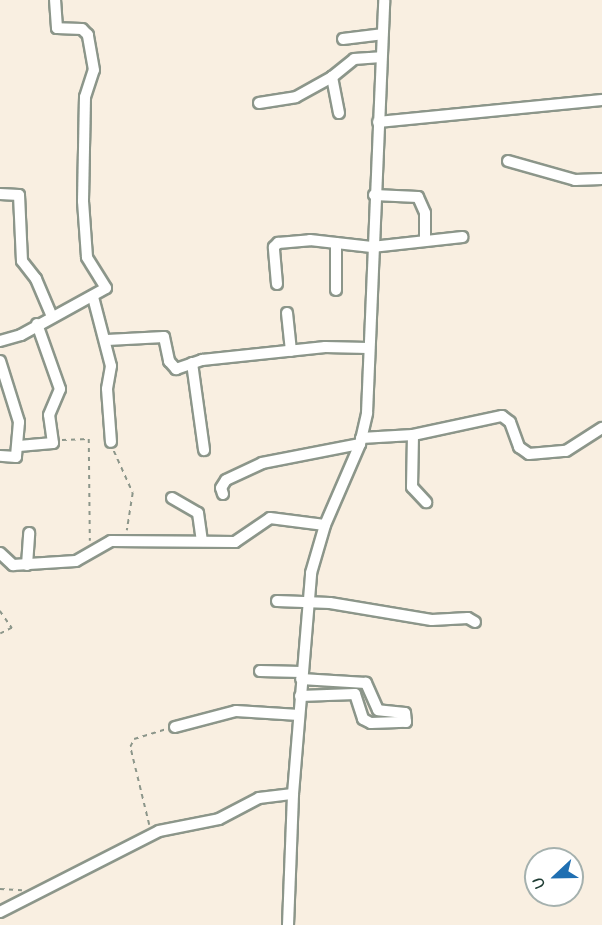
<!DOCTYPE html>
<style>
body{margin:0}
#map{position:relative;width:602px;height:925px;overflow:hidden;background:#f9efe1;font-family:"Comic Neue",sans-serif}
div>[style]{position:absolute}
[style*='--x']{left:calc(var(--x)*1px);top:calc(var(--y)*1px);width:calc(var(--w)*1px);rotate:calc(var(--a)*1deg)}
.path>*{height:1.5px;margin-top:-0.75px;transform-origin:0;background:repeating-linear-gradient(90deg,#8c968a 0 4.5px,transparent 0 9px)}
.roads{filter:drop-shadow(2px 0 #8c968a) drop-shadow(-2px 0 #8c968a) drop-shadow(0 2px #8c968a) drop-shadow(0 -2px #8c968a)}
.minor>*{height:10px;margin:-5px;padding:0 5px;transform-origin:5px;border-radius:5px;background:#fff}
span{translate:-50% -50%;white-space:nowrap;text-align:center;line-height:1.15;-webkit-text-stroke:4.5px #fff;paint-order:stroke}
.north{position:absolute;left:524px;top:847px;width:60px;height:60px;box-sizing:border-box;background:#fff;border:2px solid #a5b1ae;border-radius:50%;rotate:248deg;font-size:16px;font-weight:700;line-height:24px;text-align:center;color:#1f3d34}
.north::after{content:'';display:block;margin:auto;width:21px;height:27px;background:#1f6fb2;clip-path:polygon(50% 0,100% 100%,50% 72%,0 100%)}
</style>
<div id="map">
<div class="path">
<i style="--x:62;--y:440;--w:27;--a:-2"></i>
<i style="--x:89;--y:439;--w:102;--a:89.4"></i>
<i style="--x:114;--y:451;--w:46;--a:65.7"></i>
<i style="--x:133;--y:493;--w:38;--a:99"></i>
<i style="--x:0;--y:611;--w:21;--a:55"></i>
<i style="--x:12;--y:628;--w:13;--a:153"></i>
<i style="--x:149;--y:825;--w:80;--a:-103.7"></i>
<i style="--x:130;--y:747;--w:9;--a:-63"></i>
<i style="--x:134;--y:739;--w:34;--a:-17"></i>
<i style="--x:0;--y:889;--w:22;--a:3"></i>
</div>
<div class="roads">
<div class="minor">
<i style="--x:343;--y:39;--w:39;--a:-7"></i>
<i style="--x:259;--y:103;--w:37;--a:-9"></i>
<i style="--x:296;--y:97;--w:41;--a:-29.1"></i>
<i style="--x:339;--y:113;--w:37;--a:-101"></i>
<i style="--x:332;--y:77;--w:28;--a:-39"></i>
<i style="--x:354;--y:59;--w:27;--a:-4"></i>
<i style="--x:378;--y:122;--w:225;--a:-5.6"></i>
<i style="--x:508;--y:161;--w:70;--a:15.8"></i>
<i style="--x:575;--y:180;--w:27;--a:-2"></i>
<i style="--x:0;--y:194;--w:19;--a:3"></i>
<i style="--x:19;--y:195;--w:66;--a:87.4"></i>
<i style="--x:22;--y:261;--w:23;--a:52"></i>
<i style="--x:36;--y:279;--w:39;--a:67"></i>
<i style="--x:374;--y:195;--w:44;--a:2.6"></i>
<i style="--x:418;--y:197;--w:17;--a:66"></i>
<i style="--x:425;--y:213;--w:27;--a:90"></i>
<i style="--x:336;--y:243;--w:47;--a:90"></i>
<i style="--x:277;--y:284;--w:37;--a:-95"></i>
<i style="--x:274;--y:247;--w:6;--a:-45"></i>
<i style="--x:278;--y:243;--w:32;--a:-5"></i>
<i style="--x:310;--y:240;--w:62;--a:6.4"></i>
<i style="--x:372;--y:247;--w:91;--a:-6.3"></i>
<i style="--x:93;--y:297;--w:71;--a:75.4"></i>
<i style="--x:111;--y:366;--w:23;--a:100"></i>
<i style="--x:107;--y:389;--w:53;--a:85.7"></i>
<i style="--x:287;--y:313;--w:38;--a:84"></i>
<i style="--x:107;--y:340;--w:57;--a:-3"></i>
<i style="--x:164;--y:337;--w:25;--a:78"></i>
<i style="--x:169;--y:361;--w:11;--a:49"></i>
<i style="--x:176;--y:369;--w:28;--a:-19"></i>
<i style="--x:202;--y:360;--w:124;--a:-6"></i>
<i style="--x:325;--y:347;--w:43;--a:1.3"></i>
<i style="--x:0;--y:341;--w:22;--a:-16"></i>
<i style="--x:21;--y:335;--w:97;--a:-28.9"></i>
<i style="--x:106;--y:288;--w:36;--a:-122"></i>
<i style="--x:87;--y:257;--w:56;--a:-94.1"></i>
<i style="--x:83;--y:201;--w:104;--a:-88.9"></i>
<i style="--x:85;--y:97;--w:28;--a:-72"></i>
<i style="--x:94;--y:70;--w:36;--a:-100"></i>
<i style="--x:88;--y:35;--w:8;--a:-135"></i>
<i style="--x:82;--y:29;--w:25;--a:-178"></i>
<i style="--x:57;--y:28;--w:28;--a:-94"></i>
<i style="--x:0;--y:361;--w:64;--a:72.7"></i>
<i style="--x:19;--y:422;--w:35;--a:95"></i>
<i style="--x:16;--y:457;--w:16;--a:-176"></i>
<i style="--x:192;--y:363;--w:88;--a:82.1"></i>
<i style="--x:413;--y:435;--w:52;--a:91.1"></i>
<i style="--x:412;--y:487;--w:21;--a:47"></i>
<i style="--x:361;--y:438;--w:52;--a:-3.3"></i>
<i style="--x:413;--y:435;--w:91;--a:-12.1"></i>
<i style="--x:502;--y:416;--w:10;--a:37"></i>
<i style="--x:510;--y:422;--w:27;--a:70"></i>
<i style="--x:519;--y:447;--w:12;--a:35"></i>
<i style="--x:529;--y:454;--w:37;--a:-5"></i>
<i style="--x:566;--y:451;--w:43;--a:-32.6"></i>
<i style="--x:19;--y:446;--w:34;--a:-5"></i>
<i style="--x:53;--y:443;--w:28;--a:-98"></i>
<i style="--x:49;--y:415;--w:28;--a:-67"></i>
<i style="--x:60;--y:389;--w:69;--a:-109.5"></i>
<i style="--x:223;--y:494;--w:6;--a:-108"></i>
<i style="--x:221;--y:488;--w:9;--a:-58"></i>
<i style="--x:226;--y:480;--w:40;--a:-25"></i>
<i style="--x:262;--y:463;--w:100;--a:-11"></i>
<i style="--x:172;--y:498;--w:30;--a:30"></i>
<i style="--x:198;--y:513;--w:27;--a:82"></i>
<i style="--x:0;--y:553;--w:18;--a:43"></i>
<i style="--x:13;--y:565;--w:63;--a:-3.6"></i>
<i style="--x:76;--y:561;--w:40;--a:-29.7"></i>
<i style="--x:111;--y:541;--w:124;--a:0.5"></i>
<i style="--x:235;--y:542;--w:42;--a:-34.4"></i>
<i style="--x:270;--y:518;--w:55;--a:7.3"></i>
<i style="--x:27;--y:565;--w:32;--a:-86"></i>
<i style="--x:277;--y:601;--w:53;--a:2.2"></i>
<i style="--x:330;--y:603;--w:103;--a:9.5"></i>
<i style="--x:432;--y:620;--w:36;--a:-3"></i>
<i style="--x:468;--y:618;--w:8;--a:30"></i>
<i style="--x:260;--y:671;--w:41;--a:1.4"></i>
<i style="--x:300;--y:696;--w:55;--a:-2.1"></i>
<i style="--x:355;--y:694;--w:26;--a:72"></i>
<i style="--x:363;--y:719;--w:9;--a:27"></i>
<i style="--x:371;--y:723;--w:35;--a:-2"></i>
<i style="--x:406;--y:722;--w:9;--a:-96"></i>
<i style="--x:405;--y:713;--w:27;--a:-174"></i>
<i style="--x:378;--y:710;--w:30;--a:-114"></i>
<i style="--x:366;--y:683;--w:65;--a:-176.5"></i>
<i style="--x:175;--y:727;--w:63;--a:-14.7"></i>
<i style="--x:236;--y:711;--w:63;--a:3.6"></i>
<i style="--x:0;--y:912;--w:178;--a:-27"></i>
<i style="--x:159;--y:831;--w:61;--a:-11.3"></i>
<i style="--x:219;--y:819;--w:45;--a:-27.7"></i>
<i style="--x:259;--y:798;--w:34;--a:-7"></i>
<i style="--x:288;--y:925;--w:131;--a:-87.8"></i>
<i style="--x:293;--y:794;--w:222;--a:-85.3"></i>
<i style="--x:311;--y:573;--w:50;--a:-73.7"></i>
<i style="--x:325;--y:525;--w:88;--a:-66.6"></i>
<i style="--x:360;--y:444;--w:32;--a:-77"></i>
<i style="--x:367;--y:413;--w:413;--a:-87.6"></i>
</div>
</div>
<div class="north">U</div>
</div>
